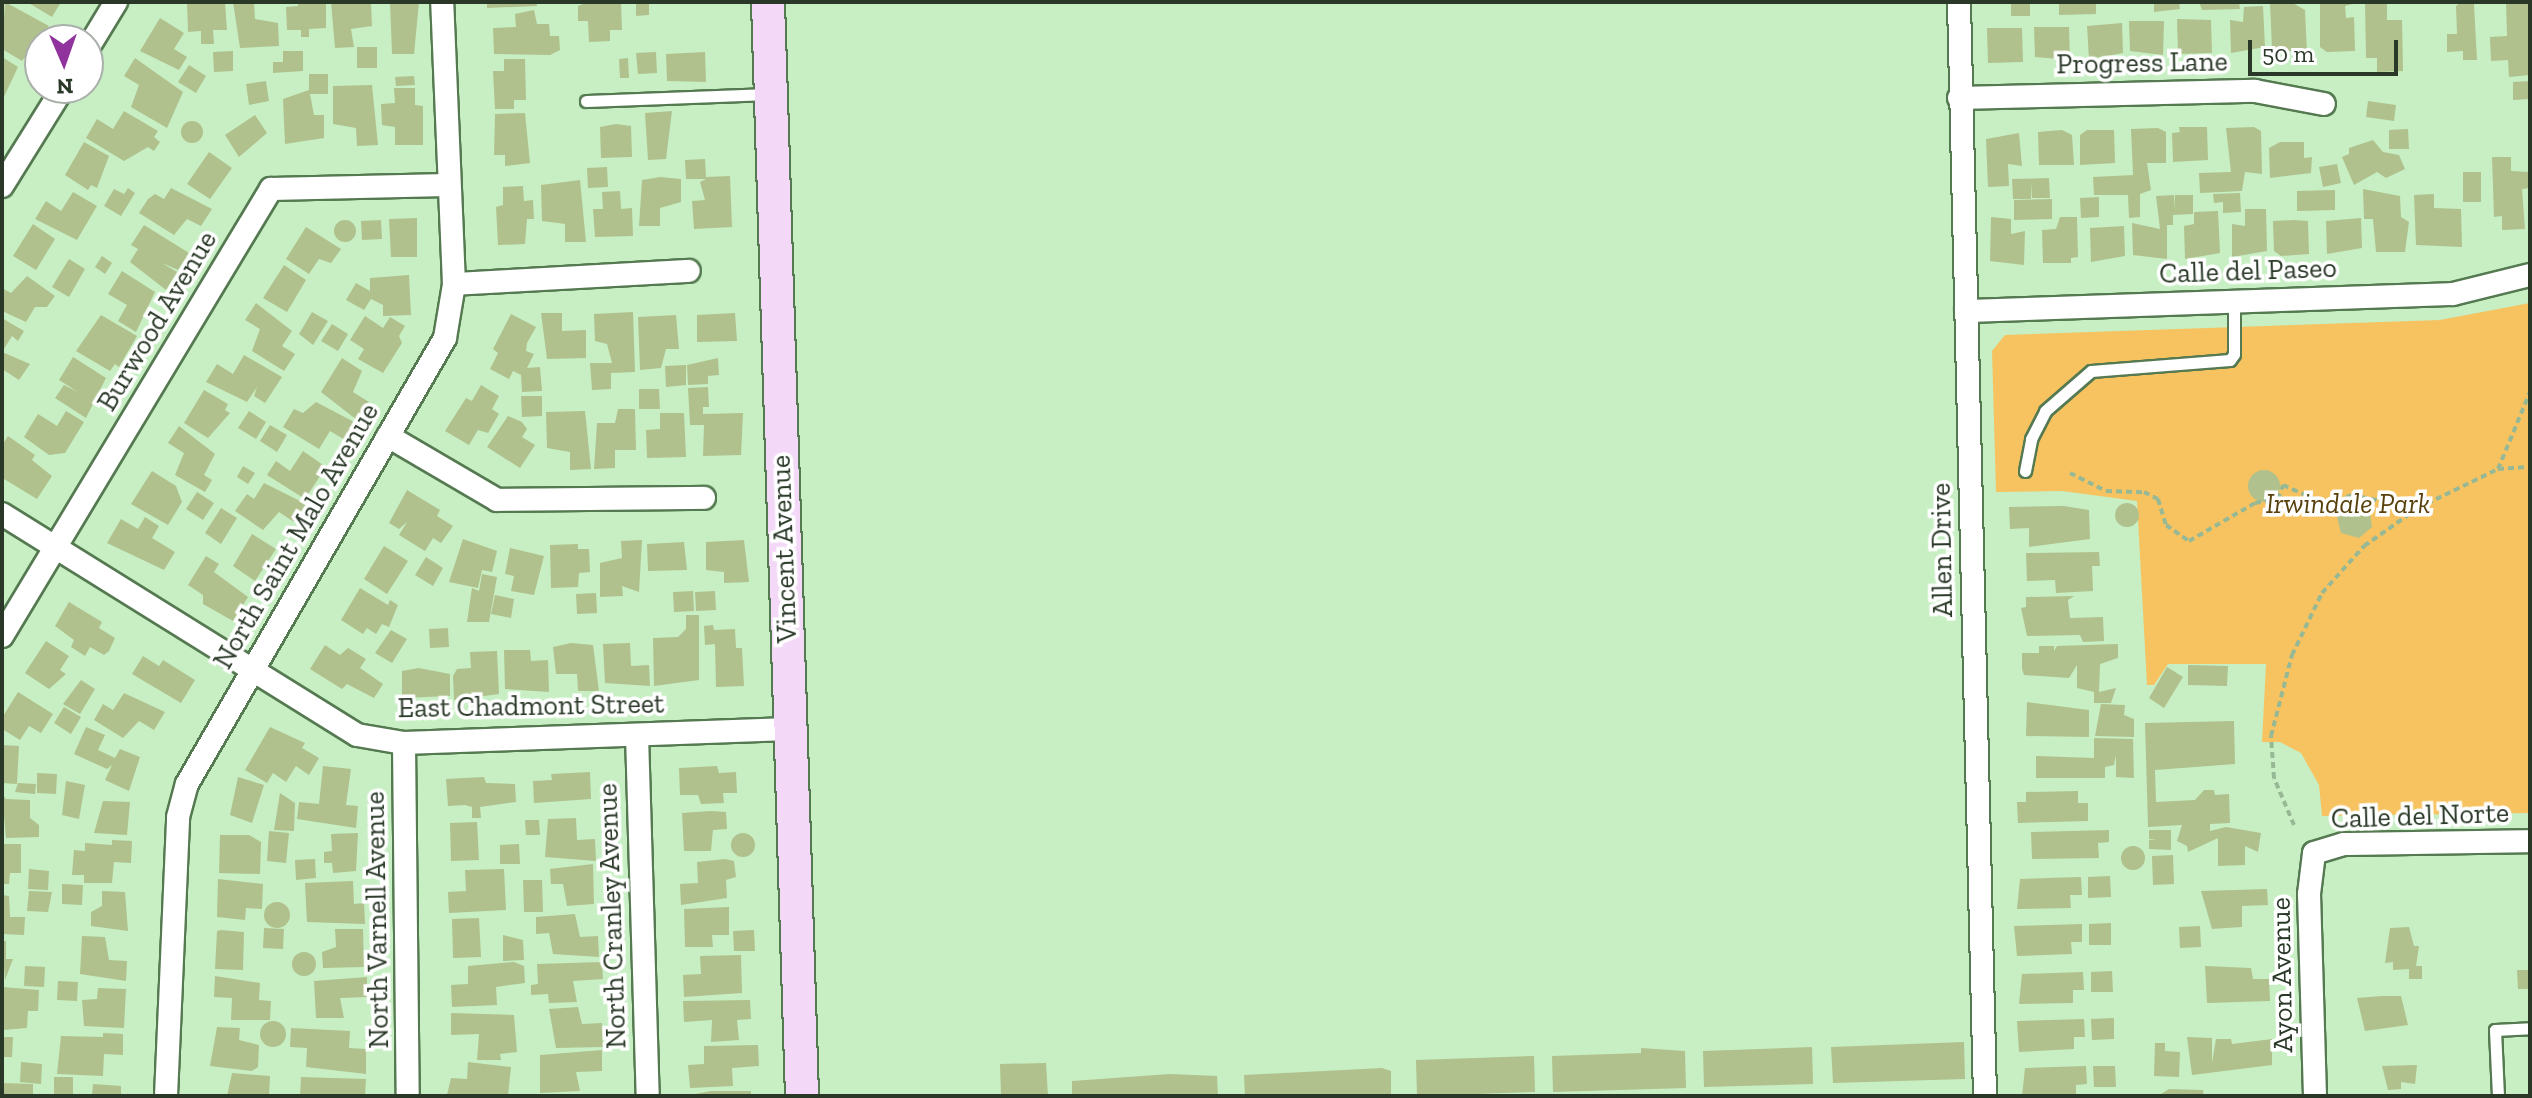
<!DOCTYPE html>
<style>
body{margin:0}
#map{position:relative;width:2532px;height:1098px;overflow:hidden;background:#c7efc3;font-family:"Zilla Slab",serif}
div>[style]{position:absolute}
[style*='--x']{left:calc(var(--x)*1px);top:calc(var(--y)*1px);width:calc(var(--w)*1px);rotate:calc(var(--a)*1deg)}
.green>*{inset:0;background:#f6c360}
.building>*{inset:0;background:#b0c18d}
.round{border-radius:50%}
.path>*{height:4px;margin-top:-2px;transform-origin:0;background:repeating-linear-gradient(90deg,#97b894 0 6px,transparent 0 10px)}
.roads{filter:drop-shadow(2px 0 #557951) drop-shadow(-2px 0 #557951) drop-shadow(0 2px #557951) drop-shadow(0 -2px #557951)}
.lane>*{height:11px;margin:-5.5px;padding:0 5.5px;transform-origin:5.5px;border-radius:5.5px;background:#fff}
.street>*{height:22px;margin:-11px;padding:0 11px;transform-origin:11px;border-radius:11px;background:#fff}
.secondary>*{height:32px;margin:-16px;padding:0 16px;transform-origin:16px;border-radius:16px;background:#f3d9f7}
span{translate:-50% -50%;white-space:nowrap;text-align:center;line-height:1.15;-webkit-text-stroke:7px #fff;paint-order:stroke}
.street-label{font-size:28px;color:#293827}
.park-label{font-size:28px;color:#59410c;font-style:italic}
.frame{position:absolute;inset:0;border:4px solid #293827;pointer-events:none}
.north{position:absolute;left:24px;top:24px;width:80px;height:80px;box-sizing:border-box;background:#fff;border:2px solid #a9afa9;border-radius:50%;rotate:178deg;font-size:22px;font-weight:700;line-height:32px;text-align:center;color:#293827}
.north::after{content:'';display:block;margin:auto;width:28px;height:36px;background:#90339d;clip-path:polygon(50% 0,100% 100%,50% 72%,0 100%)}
.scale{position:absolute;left:2248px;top:40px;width:150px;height:36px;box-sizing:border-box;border:4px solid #293827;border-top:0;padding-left:10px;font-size:24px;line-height:28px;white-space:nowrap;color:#293827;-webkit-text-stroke:6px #fff;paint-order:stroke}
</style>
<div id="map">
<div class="green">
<i style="clip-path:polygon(2530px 303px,2530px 813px,2322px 816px,2319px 785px,2301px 753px,2280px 742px,2262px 742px,2266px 664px,2168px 664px,2154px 685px,2147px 685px,2137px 501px,2062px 491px,1996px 492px,1992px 351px,2005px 335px,2440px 320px)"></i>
</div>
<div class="building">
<i style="clip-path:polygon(5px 2px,49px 26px,22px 61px,2px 49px)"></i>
<i style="clip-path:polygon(27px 2px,61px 2px,52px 17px)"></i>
<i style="clip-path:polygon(225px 2px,227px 30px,213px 30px,214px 44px,201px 44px,201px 31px,188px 32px,187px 3px)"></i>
<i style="clip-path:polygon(233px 2px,254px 2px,255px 19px,278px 23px,279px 46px,240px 48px)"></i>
<i style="clip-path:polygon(298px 2px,326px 2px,326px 28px,309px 29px,309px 37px,301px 37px,301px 30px,287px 30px,286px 7px,298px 6px)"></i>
<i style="clip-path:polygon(331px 2px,371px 3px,372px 26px,351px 29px,354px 47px,335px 48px)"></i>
<i style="clip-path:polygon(390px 2px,419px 2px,414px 54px,392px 54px)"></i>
<i style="clip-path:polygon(487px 2px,536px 2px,537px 6px,487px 8px)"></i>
<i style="clip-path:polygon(589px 2px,621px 2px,622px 30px,610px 30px,610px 41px,589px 42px,588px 21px,578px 21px,578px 6px)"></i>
<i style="clip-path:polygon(636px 2px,649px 2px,649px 15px,636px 16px)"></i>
<i style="clip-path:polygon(2011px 2px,2030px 2px,2030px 16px,2011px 16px)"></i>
<i style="clip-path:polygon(2059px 2px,2096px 2px,2096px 14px,2059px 15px)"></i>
<i style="clip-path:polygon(2154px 2px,2179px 2px,2180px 9px,2154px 12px)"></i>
<i style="clip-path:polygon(2199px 2px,2239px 2px,2240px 9px,2202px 10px)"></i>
<i style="clip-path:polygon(2270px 2px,2291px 2px,2305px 10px,2307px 53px,2272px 49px)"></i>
<i style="clip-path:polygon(2343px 2px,2360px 2px,2345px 6px,2346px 18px,2354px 17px,2355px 51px,2327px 52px,2320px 47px,2320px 4px)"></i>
<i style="clip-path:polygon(2365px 2px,2387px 2px,2387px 20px,2402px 20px,2403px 71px,2377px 72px,2377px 58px,2366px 58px)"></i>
<i style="clip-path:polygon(2461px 2px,2474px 4px,2477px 60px,2463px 60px,2463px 51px,2447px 52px,2447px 34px,2457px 34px,2456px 6px)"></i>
<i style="clip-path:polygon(2506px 2px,2530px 2px,2530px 75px,2509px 77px,2508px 60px,2491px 61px,2490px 37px,2507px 36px)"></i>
<i style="clip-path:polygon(2263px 6px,2265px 47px,2231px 53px,2230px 20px,2243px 22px,2244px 7px)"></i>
<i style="clip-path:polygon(534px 10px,537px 24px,549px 24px,550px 36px,559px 36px,560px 50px,550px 55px,494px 54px,493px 28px,516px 27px,515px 14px)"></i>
<i style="clip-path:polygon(160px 18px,184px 33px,174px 49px,187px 57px,179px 70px,140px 51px)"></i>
<i style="clip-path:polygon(2177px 19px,2211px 20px,2212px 53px,2178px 54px)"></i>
<i style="clip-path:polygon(2129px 21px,2164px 21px,2163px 55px,2130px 51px)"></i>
<i style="clip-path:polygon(2122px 23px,2123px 53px,2089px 59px,2087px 26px)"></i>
<i style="clip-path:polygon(2034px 27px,2069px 27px,2070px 60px,2035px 57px)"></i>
<i style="clip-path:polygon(1987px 28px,2022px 28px,2023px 62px,1988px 63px)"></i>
<i style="clip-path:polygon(357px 47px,377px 47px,377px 68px,357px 68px)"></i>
<i style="clip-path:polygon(233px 51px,233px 71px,214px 72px,213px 52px)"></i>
<i style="clip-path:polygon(283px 51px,303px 51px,303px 71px,273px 73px,273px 62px,283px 62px)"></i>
<i style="clip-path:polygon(656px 52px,657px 73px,638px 74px,636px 53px)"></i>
<i style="clip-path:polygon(705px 52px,706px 82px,667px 81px,666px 54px)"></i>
<i style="clip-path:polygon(2px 57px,18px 67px,2px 101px)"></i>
<i style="clip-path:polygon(135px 58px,183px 92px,167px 128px,131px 107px,139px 85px,124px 76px)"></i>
<i style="clip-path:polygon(628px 58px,629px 78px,620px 78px,619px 59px)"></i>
<i style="clip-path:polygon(504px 59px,525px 59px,526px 100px,514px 100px,514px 109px,495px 109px,493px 71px,504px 71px)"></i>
<i style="clip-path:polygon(189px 65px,206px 76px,196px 93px,178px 82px)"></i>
<i style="clip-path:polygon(309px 74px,328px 74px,328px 94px,310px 94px,314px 115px,324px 115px,324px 138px,285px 144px,283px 99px,309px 90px)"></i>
<i style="clip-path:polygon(414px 76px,415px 85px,396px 86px,395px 77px)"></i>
<i style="clip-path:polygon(266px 81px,269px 101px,249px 105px,246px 84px)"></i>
<i style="clip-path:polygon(2530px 81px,2530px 99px,2513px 100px,2513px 82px)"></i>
<i style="clip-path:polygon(372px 85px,378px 145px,357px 146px,356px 128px,333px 124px,333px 86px)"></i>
<i style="clip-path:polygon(394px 88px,415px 88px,415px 105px,423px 106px,423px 145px,395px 145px,395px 127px,382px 125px,381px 104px,395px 103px)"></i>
<i style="clip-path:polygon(2368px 101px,2396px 105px,2394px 121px,2366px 117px)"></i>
<i style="clip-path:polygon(124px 111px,158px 131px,154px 137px,160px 142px,154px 151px,148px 147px,124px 161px,86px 138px,97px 119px,113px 129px)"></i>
<i style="clip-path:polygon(672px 111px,666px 159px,648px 160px,645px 113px)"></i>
<i style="clip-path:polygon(525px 113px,530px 163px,505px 166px,505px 155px,494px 155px,495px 114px)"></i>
<i style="clip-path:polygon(255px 115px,267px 133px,239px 157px,225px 135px)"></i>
<i class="round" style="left:181px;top:121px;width:22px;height:22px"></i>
<i style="clip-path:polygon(616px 124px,631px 126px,632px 157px,601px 158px,600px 127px)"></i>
<i style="clip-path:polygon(2179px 127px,2207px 127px,2208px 160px,2173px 162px,2172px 133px,2180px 132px)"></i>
<i style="clip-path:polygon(2254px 127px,2261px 131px,2262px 174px,2245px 172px,2242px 191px,2200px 193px,2199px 173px,2231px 172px,2226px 128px)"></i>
<i style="clip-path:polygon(2158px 128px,2166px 132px,2166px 163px,2147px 163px,2151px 190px,2140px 194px,2140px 217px,2129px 218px,2128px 195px,2094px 195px,2093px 177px,2133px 175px,2131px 129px)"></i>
<i style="clip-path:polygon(2408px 129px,2409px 149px,2389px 149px,2389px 130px)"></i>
<i style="clip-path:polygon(2062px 130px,2072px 135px,2074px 165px,2039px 165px,2038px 132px)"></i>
<i style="clip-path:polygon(2087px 130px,2114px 130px,2115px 163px,2080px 165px,2080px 135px)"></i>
<i style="clip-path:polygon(2019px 133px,2022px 166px,2008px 164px,2009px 186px,1988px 187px,1986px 139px)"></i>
<i style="clip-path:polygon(2373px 140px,2383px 152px,2399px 155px,2405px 169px,2386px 178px,2377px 172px,2354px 185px,2342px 157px,2349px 154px,2349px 148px)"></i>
<i style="clip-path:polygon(84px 142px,109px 156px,97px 188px,91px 185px,88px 190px,65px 175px)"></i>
<i style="clip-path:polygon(2280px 142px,2304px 142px,2304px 158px,2312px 157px,2311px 173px,2270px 178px,2269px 148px)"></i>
<i style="clip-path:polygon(209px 152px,232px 168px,210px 199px,187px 184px)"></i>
<i style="clip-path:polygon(2492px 157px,2511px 157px,2511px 171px,2530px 172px,2530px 188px,2522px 189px,2525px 229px,2502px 230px,2502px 216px,2494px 217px)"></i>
<i style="clip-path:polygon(705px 159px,706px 177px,730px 176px,732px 227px,694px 229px,692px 201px,705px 200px,700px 182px,706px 179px,686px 179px,685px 160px)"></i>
<i style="clip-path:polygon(2337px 164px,2341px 183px,2323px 187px,2319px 167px)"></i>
<i style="clip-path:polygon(607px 167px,608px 187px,588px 188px,587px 168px)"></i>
<i style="clip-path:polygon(2463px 172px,2481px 172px,2481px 202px,2463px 202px)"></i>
<i style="clip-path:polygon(660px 177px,681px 179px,681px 202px,660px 208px,660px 226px,639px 226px,642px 180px)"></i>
<i style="clip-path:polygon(2049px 178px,2050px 198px,2032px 198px,2031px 183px,2031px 199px,2013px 199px,2012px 179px)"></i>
<i style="clip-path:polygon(580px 180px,586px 242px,565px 242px,565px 224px,542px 221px,541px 185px)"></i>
<i style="clip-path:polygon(523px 186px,524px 201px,533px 200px,534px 219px,527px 219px,525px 244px,498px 245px,496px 207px,503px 205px,503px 187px)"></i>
<i style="clip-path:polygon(128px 188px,135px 193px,121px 216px,104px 206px,114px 189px,124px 194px)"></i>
<i style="clip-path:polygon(171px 188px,212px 209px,201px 226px,187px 219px,174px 235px,139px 213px,148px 199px,155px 194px,164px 199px)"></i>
<i style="clip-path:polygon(2363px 189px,2400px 196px,2401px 217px,2409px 222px,2405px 252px,2376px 252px,2373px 219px,2364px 219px)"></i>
<i style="clip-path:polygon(2335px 190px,2335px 210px,2297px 211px,2297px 191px)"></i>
<i style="clip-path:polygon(620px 191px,621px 209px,632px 208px,633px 236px,595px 237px,593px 209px,603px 209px,602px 192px)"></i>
<i style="clip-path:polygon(73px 192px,97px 206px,77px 240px,35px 219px,46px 201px,61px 211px)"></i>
<i style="clip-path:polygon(2240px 193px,2241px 212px,2223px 213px,2223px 202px,2214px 203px,2213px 194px)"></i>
<i style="clip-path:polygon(2434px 194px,2434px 208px,2461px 209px,2462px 247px,2416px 245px,2414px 195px)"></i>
<i style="clip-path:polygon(2174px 195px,2175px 210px,2175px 195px,2193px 195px,2193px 214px,2173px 215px,2173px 225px,2167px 225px,2167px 259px,2133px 255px,2132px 223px,2160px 229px,2156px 196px)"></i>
<i style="clip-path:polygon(2099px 197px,2099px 217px,2081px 218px,2080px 198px)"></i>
<i style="clip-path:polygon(2052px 199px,2052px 219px,2014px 220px,2014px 200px)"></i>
<i style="clip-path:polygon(2245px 209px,2266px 209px,2267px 251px,2232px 257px,2232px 224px,2245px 226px)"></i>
<i style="clip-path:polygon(2218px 211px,2220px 253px,2185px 259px,2184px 226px,2194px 224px,2194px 212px)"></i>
<i style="clip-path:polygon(1991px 217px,2011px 219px,2011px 234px,2025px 231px,2024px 265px,1990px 261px)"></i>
<i style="clip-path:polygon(2060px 217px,2077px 217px,2078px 257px,2071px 258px,2071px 263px,2043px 263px,2042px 230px,2056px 229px)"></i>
<i style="clip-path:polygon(417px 218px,417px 257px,391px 257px,389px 219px)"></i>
<i style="clip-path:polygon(2361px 218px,2362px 248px,2327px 254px,2326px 221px)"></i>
<i class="round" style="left:334px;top:220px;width:22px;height:22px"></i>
<i style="clip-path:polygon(381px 220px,382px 239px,362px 240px,361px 221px)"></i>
<i style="clip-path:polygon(2294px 220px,2308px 221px,2309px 254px,2281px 256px,2274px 251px,2273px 221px)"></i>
<i style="clip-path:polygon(33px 224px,55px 239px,36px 270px,13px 256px)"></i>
<i style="clip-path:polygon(144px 225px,189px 253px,178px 270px,162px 263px,177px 272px,166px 290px,130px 262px,138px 249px,131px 245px)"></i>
<i style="clip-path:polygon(2124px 226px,2125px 256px,2091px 262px,2090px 228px)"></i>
<i style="clip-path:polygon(306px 227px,341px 249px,331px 263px,319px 259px,309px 274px,286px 259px)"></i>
<i style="clip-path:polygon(102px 256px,112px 263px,105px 274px,95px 267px)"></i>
<i style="clip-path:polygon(69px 259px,85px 269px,69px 297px,52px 287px)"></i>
<i style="clip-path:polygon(284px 265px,306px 280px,287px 312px,263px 298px)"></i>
<i style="clip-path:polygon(122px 271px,155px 292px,136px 332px,118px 321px,127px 305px,108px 294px)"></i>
<i style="clip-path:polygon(409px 275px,411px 315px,383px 316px,383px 305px,371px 299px,364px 310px,346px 300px,356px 283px,370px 291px,370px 278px)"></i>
<i style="clip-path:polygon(27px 276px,55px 296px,47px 307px,35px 307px,26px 322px,2px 311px,2px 288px,11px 293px)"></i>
<i style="clip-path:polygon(256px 303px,292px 331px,282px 346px,295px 354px,284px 371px,252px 351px,260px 329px,245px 320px)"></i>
<i style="clip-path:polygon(312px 312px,328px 321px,313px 345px,299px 334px)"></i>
<i style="clip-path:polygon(633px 312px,635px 372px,611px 373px,611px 389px,592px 390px,590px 363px,612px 363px,607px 344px,595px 341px,594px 314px)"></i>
<i style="clip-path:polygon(541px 313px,562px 313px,562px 331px,586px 330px,586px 358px,547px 359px)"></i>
<i style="clip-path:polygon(735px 313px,737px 341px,697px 342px,697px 315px)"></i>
<i style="clip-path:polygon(511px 314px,536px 327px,527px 343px,526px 351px,534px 354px,527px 368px,540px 367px,542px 391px,522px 392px,521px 375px,513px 371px,509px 379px,490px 369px,498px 353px,493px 349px)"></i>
<i style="clip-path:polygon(101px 315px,137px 336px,119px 367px,115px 364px,110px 371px,76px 351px)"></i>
<i style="clip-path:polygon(676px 315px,679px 349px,666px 349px,661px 368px,640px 370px,638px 317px)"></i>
<i style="clip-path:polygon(365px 316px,383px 328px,390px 317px,405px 326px,399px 336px,402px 343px,383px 373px,358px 359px,364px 349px,350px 340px)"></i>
<i style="clip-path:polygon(2px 318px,24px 331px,18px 341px,12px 336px,2px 352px,30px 364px,19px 380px,2px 369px)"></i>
<i style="clip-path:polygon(332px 324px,348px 334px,338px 351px,321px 341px)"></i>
<i style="clip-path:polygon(244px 355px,282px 377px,265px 403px,254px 396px,257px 387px,247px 402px,206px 382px,217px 364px,233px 374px)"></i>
<i style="clip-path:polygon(73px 357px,106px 378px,86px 418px,55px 398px,64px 385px,78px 392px,59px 380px)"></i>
<i style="clip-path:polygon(342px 358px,362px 371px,353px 392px,369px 402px,357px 420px,321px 392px)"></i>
<i style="clip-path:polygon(718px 358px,719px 375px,708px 376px,708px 384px,688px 385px,687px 365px)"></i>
<i style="clip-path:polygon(686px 365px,686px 385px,666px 387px,665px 366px)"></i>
<i style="clip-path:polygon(481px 385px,499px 396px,492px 409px,499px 414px,488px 433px,478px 430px,469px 445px,445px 431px,466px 398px,472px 401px)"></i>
<i style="clip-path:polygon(708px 387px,709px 407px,703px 407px,703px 414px,743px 413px,741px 455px,703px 456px,704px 425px,690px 425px,688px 388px)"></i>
<i style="clip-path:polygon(639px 389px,659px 389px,660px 409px,639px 409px)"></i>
<i style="clip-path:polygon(204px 390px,228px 404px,225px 410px,230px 413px,208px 438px,184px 423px)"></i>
<i style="clip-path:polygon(521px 396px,542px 396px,542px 416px,522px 417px)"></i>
<i style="clip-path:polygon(316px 402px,356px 423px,345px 440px,330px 431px,319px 449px,283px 427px,294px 409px,303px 413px)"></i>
<i style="clip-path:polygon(618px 409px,635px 409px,636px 450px,615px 450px,615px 468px,594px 469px,597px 423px,615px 423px)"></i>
<i style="clip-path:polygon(66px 411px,84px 422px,65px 453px,49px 455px,24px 437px,38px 414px,57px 426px)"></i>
<i style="clip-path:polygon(249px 411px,266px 422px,256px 439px,238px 428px)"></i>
<i style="clip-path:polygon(585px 411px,591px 469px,570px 470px,570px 452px,547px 448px,546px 412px)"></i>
<i style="clip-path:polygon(660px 413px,684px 413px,686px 457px,647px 458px,646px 430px,660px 429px)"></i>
<i style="clip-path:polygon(508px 416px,522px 422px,527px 429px,522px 437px,535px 445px,520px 468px,487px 447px)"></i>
<i style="clip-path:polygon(270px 425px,287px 435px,277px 452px,260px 441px)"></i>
<i style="clip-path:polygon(179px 426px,215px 454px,204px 475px,212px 480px,205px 492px,175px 475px,184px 453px,168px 443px)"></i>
<i style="clip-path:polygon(8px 436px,35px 455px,32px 460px,52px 476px,37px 499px,4px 479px,2px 445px)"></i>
<i style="clip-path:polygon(303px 451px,326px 467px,305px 499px,267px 475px,276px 461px,290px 471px)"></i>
<i style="clip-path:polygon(243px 466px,255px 473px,248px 484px,237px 477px)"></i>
<i class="round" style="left:2248px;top:470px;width:32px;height:32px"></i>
<i style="clip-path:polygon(152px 471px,176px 486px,182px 502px,168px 525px,131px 504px)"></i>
<i style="clip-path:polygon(264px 483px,306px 504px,294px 522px,279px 512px,263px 530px,235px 511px,247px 494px,254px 499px)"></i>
<i style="clip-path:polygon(407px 490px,440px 510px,437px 516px,453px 526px,441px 543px,433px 538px,425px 551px,399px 535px,407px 522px,399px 529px,389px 523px)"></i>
<i style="clip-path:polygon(197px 492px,214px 503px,203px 520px,186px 509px)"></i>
<i style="clip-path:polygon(2350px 500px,2369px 507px,2372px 527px,2359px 538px,2341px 533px,2336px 513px)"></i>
<i class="round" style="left:2115px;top:503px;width:24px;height:24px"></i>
<i style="clip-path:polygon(2064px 506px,2089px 510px,2090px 539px,2029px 547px,2029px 528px,2010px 529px,2009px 507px)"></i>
<i style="clip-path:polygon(221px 508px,237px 518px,221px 544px,205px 533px)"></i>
<i style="clip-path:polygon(145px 517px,159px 526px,152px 538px,175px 552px,164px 570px,107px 543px,121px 519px,138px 529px)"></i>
<i style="clip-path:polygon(252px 534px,276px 549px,255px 581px,233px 566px)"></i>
<i style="clip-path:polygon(463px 539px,497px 551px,492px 572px,482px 570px,478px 588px,449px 582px)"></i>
<i style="clip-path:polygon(642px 540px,639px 592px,622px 586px,623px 596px,600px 597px,600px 563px,622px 558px,621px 541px)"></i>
<i style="clip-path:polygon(744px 540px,749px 582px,724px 583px,724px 572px,706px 570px,706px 542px)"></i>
<i style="clip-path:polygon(684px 542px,687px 570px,648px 571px,647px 544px)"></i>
<i style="clip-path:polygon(578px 544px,578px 549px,589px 549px,590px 572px,579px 573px,578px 587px,551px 588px,550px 545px)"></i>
<i style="clip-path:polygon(384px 546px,408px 561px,387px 594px,364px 579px)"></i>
<i style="clip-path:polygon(510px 548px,544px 556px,534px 595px,511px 591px,514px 576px,505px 574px)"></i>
<i style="clip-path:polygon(2099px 552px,2100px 566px,2092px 566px,2093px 591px,2056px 593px,2055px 580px,2027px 581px,2026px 553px)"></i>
<i style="clip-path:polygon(206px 556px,219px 564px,214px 572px,248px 597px,233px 621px,203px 604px,203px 595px,188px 585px)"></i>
<i style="clip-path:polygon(426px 557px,443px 568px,433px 586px,415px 575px)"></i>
<i style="clip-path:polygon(482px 574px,497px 577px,489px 622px,467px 622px,472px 588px,479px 591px)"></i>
<i style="clip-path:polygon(360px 588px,388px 605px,390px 600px,398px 605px,389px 627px,382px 624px,376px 634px,367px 628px,363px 634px,341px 620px)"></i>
<i style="clip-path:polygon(693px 591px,694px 611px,674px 612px,673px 592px)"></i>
<i style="clip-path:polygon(715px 591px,716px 610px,696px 611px,695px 592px)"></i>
<i style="clip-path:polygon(596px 593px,597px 613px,577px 614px,576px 594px)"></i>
<i style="clip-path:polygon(495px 595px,514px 599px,511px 618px,491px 614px)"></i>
<i style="clip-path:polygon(2074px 596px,2068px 600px,2070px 618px,2103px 617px,2104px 641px,2083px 642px,2080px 635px,2027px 636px,2021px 608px,2026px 607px,2026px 597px)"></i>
<i style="clip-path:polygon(69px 602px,102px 622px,99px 628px,115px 638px,109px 651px,104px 655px,90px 647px,85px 656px,71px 647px,74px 640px,55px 626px)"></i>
<i style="clip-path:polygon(686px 615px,699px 615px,699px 680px,654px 686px,653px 638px,678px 637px,686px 629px)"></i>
<i style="clip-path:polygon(713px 625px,714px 630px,735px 629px,736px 648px,742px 648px,744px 686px,716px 687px,715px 644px,705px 645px,704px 626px)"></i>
<i style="clip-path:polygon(448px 628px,449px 647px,430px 648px,429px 629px)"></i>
<i style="clip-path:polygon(391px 630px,407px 639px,392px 663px,375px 653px)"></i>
<i style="clip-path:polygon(46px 641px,69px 656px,60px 670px,66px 674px,49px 689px,25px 673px)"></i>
<i style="clip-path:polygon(571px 643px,593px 645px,599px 691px,578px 691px,577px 674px,556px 674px,553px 647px)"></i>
<i style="clip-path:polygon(630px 643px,631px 666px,649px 665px,650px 686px,605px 683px,603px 644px)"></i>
<i style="clip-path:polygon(2118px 644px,2118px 658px,2100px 664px,2099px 692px,2116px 688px,2111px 703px,2094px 703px,2094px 692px,2077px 688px,2077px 665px,2069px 678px,2024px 675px,2022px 669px,2022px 653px,2039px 653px,2039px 646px,2054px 646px,2054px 651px,2057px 646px)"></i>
<i style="clip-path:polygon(325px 645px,340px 655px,348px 648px,366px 659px,360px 668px,383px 684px,374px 698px,347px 684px,342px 689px,310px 669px)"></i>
<i style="clip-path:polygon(504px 650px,530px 650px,531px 661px,548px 660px,549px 692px,505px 689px)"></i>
<i style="clip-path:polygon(497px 651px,499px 694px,454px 700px,453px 676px,457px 669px,471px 668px,470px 652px)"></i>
<i style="clip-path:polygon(143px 656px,159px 666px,163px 660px,195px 680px,181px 703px,132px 674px)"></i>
<i style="clip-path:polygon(2228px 666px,2227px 686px,2188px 685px,2188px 665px)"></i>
<i style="clip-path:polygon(2167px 667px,2183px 677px,2164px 708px,2149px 698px)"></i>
<i style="clip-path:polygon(419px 668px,450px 674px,450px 696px,402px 698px,402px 671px)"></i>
<i style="clip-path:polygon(81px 680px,95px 689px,80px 714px,63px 704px)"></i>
<i style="clip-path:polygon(18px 692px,53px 714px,41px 733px,29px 726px,20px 740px,2px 729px,2px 718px)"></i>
<i style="clip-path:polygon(124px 693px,165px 712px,154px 730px,139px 721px,123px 738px,94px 720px,103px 704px,113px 710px)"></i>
<i style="clip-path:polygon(2027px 702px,2089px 710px,2089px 737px,2026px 736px)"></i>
<i style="clip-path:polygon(2101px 704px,2125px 705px,2124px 715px,2134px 719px,2134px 737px,2095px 736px)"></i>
<i style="clip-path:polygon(64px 707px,81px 717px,71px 734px,54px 723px)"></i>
<i style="clip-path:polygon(2234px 721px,2235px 764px,2155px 770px,2156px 802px,2195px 800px,2204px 790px,2214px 790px,2215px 795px,2229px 794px,2230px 823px,2210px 824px,2210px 831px,2226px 827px,2261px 833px,2258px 852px,2245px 846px,2245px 865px,2218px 866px,2218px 838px,2188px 852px,2187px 846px,2177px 841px,2182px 825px,2148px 827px,2145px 723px)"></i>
<i style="clip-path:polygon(86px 727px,105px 735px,98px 750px,115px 758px,120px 749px,140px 757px,129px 791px,105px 780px,112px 765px,107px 769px,74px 754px)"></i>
<i style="clip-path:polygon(270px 727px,305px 743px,302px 748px,319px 758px,309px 775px,296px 766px,286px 782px,273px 773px,267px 783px,245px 770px)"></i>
<i style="clip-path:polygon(2094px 738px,2133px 739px,2134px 778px,2116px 777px,2116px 755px,2114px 765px,2105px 767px,2105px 778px,2036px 778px,2036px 756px,2094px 758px)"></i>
<i style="clip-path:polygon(2px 745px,19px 746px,17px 784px,2px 783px)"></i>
<i style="clip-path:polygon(323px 766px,351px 769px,346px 805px,358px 806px,356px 828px,297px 819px,299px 802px,319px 804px)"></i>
<i style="clip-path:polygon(717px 766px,719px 773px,736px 772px,737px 793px,723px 793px,724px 803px,701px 804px,698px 795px,680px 795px,679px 768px)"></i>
<i style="clip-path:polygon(590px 772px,591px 799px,534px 803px,533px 781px,552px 780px,551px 774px)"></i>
<i style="clip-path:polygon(37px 773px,57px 774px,56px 794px,37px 793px)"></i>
<i style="clip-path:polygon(238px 777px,264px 785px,252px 823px,230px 815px)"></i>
<i style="clip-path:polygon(484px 777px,486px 783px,515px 784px,516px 802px,480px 807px,481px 818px,472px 818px,472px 807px,465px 805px,448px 806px,446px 779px)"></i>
<i style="clip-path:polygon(66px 781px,85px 785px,79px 819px,62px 815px)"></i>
<i style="clip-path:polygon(18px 783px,36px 784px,35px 794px,15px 792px)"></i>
<i style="clip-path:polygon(2078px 791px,2078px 803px,2088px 803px,2088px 821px,2018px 823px,2017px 802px,2026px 802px,2026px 792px)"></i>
<i style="clip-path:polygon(280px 793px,295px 803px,294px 831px,274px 830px)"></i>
<i style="clip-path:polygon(2px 794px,6px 799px,30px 800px,30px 818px,39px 825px,39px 837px,6px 838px)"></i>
<i style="clip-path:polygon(103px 801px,130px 802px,127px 835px,94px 833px)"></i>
<i style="clip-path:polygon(710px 811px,726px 812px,727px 829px,713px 830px,711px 851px,684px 851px,682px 813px)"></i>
<i style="clip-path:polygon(576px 818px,577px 840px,595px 839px,596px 861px,545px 857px,548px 819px)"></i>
<i style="clip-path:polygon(525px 820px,539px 820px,540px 835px,526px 835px)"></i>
<i style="clip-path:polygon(477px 822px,479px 860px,451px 861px,450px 823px)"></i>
<i style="clip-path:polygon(2109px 830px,2109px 842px,2098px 843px,2099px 858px,2032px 859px,2031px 832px)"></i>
<i style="clip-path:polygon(2149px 830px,2171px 830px,2171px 850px,2149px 849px,2149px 840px,2157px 840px,2149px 839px)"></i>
<i style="clip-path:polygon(269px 831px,289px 833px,286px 863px,267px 861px)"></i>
<i style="clip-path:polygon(358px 833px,356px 871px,333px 873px,332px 863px,324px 863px,324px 852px,332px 851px,331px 834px)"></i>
<i class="round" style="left:731px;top:833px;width:24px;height:24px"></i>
<i style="clip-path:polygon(220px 835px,249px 835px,261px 842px,260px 874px,219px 873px)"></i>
<i style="clip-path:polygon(112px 840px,132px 841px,131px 863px,114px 862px,112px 883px,84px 883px,84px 875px,72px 875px,74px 850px,85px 851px,85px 843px,112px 845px)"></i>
<i style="clip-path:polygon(2px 844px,21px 844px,21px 873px,10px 873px,9px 884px,2px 884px)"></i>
<i style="clip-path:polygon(519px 844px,520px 864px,500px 864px,500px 845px)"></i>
<i class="round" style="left:2121px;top:846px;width:24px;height:24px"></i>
<i style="clip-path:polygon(2173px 855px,2174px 884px,2153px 885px,2152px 856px)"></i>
<i style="clip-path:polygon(315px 859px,316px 878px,296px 880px,295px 860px)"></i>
<i style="clip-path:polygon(725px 859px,734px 861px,736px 877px,726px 880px,727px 898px,681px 905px,680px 884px,698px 883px,697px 862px)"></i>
<i style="clip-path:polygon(593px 864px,594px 904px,567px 906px,563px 884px,551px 884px,550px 869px)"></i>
<i style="clip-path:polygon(29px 869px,49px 871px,48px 890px,28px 889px)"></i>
<i style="clip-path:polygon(504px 869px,506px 910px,449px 913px,448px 892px,466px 891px,465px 870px)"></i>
<i style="clip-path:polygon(2110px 876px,2111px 897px,2088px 898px,2088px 877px)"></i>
<i style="clip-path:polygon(2081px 877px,2082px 895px,2070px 895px,2071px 908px,2017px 909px,2020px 879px)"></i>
<i style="clip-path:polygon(218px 879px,263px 884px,262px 909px,246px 908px,245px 920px,217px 917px)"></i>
<i style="clip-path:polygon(523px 880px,542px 880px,543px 912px,524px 912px)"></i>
<i style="clip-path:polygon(353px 881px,354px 904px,364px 903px,365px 924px,307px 922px,305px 883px)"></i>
<i style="clip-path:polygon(62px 884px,83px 885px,82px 905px,62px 904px)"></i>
<i style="clip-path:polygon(2267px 889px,2268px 905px,2242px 906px,2242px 927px,2212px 929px,2201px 891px)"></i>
<i style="clip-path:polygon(29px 891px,52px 892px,48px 912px,27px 911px)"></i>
<i style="clip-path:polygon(102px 891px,125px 892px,128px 931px,91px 926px,91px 912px,102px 906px)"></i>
<i style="clip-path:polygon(2px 895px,9px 896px,10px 917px,25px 917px,24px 935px,2px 934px)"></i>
<i class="round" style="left:264px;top:902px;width:26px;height:26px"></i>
<i style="clip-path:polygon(729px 907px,729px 935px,712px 935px,713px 947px,685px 947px,684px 909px)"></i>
<i style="clip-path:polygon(575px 914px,580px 937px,598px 936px,599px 957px,553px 954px,549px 933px,536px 934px,536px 917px)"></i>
<i style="clip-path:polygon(479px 918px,481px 957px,453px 958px,452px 919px)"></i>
<i style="clip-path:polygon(2111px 923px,2111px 945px,2089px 945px,2089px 924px)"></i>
<i style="clip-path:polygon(2082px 924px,2082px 942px,2071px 942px,2072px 954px,2017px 956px,2014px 926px)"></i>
<i style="clip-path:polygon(2200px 926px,2201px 947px,2180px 948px,2179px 927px)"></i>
<i style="clip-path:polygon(2409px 927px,2414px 946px,2419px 946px,2416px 966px,2422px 966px,2422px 979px,2409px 979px,2409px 969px,2393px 970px,2393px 962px,2385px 963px,2390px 928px)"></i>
<i style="clip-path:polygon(264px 928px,284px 929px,283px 949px,263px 948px)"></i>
<i style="clip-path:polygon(335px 929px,363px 929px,364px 967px,323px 968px,322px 952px,336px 947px)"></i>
<i style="clip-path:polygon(221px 930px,244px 932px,243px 970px,215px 969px,217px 931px)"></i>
<i style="clip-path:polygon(754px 930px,755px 951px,734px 951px,733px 931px)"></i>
<i style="clip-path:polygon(503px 935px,523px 940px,524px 960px,503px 961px)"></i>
<i style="clip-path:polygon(82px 936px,105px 937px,109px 960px,127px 961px,126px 981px,80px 974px)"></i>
<i style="clip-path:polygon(2px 941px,6px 941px,6px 959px,13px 959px,5px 980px)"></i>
<i class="round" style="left:292px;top:952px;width:24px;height:24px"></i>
<i style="clip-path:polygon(741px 955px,742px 993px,684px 997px,683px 975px,701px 974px,700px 956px)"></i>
<i style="clip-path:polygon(514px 962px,524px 966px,525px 983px,496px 987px,497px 1005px,452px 1007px,451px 985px,468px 984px,468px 966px)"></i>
<i style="clip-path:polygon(602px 962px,603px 979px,573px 981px,577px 1002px,549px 1003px,548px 994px,531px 995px,531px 985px,538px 984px,537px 964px)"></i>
<i style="clip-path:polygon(25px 966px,45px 967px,44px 987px,24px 986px)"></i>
<i style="clip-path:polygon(2205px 966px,2251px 968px,2253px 979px,2269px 979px,2270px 1001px,2207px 1003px)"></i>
<i style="clip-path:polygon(2517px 970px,2530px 970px,2530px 989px,2518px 989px)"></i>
<i style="clip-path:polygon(2112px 971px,2113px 992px,2091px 992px,2091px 972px)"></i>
<i style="clip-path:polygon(2083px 972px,2084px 990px,2073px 990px,2073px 1003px,2019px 1004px,2022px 974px)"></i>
<i style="clip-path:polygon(215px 976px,260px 983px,259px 1000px,271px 1001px,270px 1020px,231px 1020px,232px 998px,214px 997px)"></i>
<i style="clip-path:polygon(367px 977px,367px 997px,340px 998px,344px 1018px,316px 1018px,314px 981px)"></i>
<i style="clip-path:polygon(58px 981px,78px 982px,77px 1001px,57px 1000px)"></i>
<i style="clip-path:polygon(2px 987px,39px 990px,38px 1011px,28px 1011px,27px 1028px,3px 1030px)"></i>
<i style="clip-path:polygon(98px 988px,126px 989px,124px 1028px,84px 1026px,82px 1000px,97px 999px)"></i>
<i style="clip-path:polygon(2382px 996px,2401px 996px,2408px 1025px,2365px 1031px,2357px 998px)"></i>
<i style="clip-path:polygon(750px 1000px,751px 1019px,737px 1020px,739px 1040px,711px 1042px,712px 1020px,684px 1022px,683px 1001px)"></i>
<i style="clip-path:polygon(578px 1007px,582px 1024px,602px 1023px,603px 1047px,556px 1048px,549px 1009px)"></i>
<i style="clip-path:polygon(451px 1013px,514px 1015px,517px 1052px,500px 1054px,501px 1060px,477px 1060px,479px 1034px,451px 1035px)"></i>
<i style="clip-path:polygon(2114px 1018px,2114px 1039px,2092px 1040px,2091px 1019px)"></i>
<i style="clip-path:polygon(2084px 1019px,2085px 1037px,2074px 1037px,2074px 1049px,2019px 1052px,2017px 1021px)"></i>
<i class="round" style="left:260px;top:1021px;width:26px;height:26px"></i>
<i style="clip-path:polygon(217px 1027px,240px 1028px,239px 1040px,259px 1045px,258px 1067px,252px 1071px,210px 1066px)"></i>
<i style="clip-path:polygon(291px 1028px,350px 1031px,349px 1048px,366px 1049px,366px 1074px,306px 1067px,307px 1048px,290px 1047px)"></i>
<i style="clip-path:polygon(103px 1033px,123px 1034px,123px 1055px,104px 1054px,103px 1076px,57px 1074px,61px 1036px,103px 1037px)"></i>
<i style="clip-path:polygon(2px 1037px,13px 1037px,12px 1057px,2px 1057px)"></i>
<i style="clip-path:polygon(2187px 1037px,2212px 1038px,2212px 1063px,2216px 1039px,2231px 1039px,2232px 1044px,2272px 1039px,2272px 1065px,2192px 1075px)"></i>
<i style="clip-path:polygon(1964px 1042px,1965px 1079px,1833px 1083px,1831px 1047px)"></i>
<i style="clip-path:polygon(2155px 1043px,2165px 1043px,2165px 1051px,2180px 1052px,2179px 1077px,2154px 1076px)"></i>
<i style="clip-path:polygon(758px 1045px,759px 1066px,732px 1068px,733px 1086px,690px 1088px,688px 1065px,704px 1064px,704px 1046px)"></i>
<i style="clip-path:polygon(1812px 1047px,1813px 1084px,1704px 1087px,1703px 1051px)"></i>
<i style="clip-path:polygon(1641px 1048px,1685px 1051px,1686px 1088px,1553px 1092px,1552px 1056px,1641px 1053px)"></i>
<i style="clip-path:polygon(602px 1050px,602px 1071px,576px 1072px,580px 1091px,540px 1093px,540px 1055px)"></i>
<i style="clip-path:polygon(1534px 1056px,1535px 1092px,1417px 1096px,1416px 1060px)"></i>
<i style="clip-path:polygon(21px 1062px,42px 1064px,41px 1084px,20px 1082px)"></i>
<i style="clip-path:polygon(468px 1062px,511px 1067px,508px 1096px,447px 1095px,451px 1078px,467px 1079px)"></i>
<i style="clip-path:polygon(1046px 1063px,1048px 1096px,1001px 1096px,1000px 1064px)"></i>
<i style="clip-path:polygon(2417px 1065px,2415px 1084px,2401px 1082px,2401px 1089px,2388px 1090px,2382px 1066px)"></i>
<i style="clip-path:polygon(2086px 1066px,2087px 1084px,2076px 1085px,2076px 1096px,2022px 1096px,2025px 1068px)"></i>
<i style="clip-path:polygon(2093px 1066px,2115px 1066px,2116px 1087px,2094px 1087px)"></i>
<i style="clip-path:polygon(1382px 1068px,1391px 1071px,1391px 1096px,1245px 1096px,1244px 1075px)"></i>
<i style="clip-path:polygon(232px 1073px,270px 1076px,269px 1096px,227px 1096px)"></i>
<i style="clip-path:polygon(1170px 1074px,1217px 1076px,1218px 1096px,1072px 1096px,1072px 1081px)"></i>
<i style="clip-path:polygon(54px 1077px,73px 1077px,73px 1096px,54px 1096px)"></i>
<i style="clip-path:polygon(301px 1077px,366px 1079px,365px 1096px,300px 1096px)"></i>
<i style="clip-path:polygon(2px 1083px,33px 1084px,33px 1096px,2px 1096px)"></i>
<i style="clip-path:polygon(93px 1084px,121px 1086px,121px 1096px,92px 1096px)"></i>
<i style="clip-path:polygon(2169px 1089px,2203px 1090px,2204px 1096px,2158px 1096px)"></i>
<i style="clip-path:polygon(711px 1091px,751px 1091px,751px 1096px,685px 1096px)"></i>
</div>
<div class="path">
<i style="--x:2498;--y:469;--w:83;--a:-67.4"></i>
<i style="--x:2070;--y:473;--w:40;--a:26.6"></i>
<i style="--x:2106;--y:491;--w:38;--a:2"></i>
<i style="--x:2144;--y:492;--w:16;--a:27"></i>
<i style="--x:2158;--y:499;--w:27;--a:73"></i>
<i style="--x:2166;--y:525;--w:28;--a:35"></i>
<i style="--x:2189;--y:541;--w:76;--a:-29.9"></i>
<i style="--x:2255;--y:503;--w:23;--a:-10"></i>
<i style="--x:2278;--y:499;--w:15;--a:-70"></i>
<i style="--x:2283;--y:485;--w:42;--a:24.1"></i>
<i style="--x:2321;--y:502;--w:16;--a:4"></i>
<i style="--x:2337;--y:503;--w:16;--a:-30"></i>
<i style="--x:2351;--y:495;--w:66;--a:11.3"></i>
<i style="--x:2294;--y:825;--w:51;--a:-113.1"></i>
<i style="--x:2274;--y:778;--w:42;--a:-94.1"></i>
<i style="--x:2271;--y:736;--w:84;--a:-75.5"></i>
<i style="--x:2292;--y:655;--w:69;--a:-64.2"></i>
<i style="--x:2322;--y:593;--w:63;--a:-48.2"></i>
<i style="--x:2364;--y:546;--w:66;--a:-35.1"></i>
<i style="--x:2418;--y:508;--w:89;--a:-26"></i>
<i style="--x:2498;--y:469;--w:32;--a:-4"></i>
</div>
<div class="roads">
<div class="lane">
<i style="--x:586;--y:101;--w:184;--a:-2.2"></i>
<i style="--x:2025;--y:471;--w:33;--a:-79"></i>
<i style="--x:2031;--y:439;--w:31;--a:-63"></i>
<i style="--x:2045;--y:411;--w:61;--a:-41"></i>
<i style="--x:2091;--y:371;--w:139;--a:-4.5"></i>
<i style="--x:2230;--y:360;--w:7;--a:-56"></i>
<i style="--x:2234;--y:354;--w:53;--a:-90"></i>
<i style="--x:2498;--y:1096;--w:66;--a:-92.6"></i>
<i style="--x:2495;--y:1030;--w:35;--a:-3"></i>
</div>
<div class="street">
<i style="--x:1959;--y:2;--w:1094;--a:88.64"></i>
<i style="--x:88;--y:48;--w:54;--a:-58.7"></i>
<i style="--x:1959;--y:98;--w:296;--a:-1.4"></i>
<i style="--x:2255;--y:91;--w:70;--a:10.7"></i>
<i style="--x:2;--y:186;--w:115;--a:-58.1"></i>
<i style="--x:454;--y:284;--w:235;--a:-3.2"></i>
<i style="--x:1966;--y:311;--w:487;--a:-2"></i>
<i style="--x:2453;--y:294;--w:79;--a:-13.9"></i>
<i style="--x:388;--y:436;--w:126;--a:30.4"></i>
<i style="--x:497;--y:500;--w:207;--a:-0.6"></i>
<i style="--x:2;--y:514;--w:418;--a:31.9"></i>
<i style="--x:357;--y:735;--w:48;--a:9.7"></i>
<i style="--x:404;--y:743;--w:385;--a:-2.1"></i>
<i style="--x:2;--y:636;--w:522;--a:-58.96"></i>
<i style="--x:271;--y:189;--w:176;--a:-1.3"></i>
<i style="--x:637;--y:735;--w:361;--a:88.3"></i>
<i style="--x:404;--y:743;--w:353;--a:89.4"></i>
<i style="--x:166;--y:1096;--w:279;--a:-87.5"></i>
<i style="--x:178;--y:817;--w:34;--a:-75"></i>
<i style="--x:187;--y:784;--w:515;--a:-59.95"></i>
<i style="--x:445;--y:338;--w:55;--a:-80.5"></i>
<i style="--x:454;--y:284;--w:282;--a:-92.4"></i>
<i style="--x:2315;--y:1096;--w:202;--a:-91.7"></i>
<i style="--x:2309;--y:894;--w:41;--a:-83"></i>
<i style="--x:2314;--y:853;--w:31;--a:-17"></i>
<i style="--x:2344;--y:844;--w:186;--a:-0.9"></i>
</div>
<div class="secondary">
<i style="--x:768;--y:2;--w:1095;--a:88.22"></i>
</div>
</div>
<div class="street-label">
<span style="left:2142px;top:63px;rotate:-1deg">Progress Lane</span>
<span style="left:2248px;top:271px;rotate:-2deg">Calle del Paseo</span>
<span style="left:157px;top:321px;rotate:-59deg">Burwood Avenue</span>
<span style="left:296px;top:536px;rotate:-60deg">North Saint Malo Avenue</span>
<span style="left:784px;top:549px;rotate:-92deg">Vincent Avenue</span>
<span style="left:1942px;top:550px;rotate:-91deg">Allen Drive</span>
<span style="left:531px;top:706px;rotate:-1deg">East Chadmont Street</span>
<span style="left:2420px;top:816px;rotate:-2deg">Calle del Norte</span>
<span style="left:612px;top:916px;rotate:-92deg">North Cranley Avenue</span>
<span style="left:377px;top:920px;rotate:-91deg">North Varnell Avenue</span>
<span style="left:2282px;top:975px;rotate:-91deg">Ayon Avenue</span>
</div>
<div class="park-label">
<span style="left:2348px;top:504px">Irwindale Park</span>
</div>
<div class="frame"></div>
<div class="north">N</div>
<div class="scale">50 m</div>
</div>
